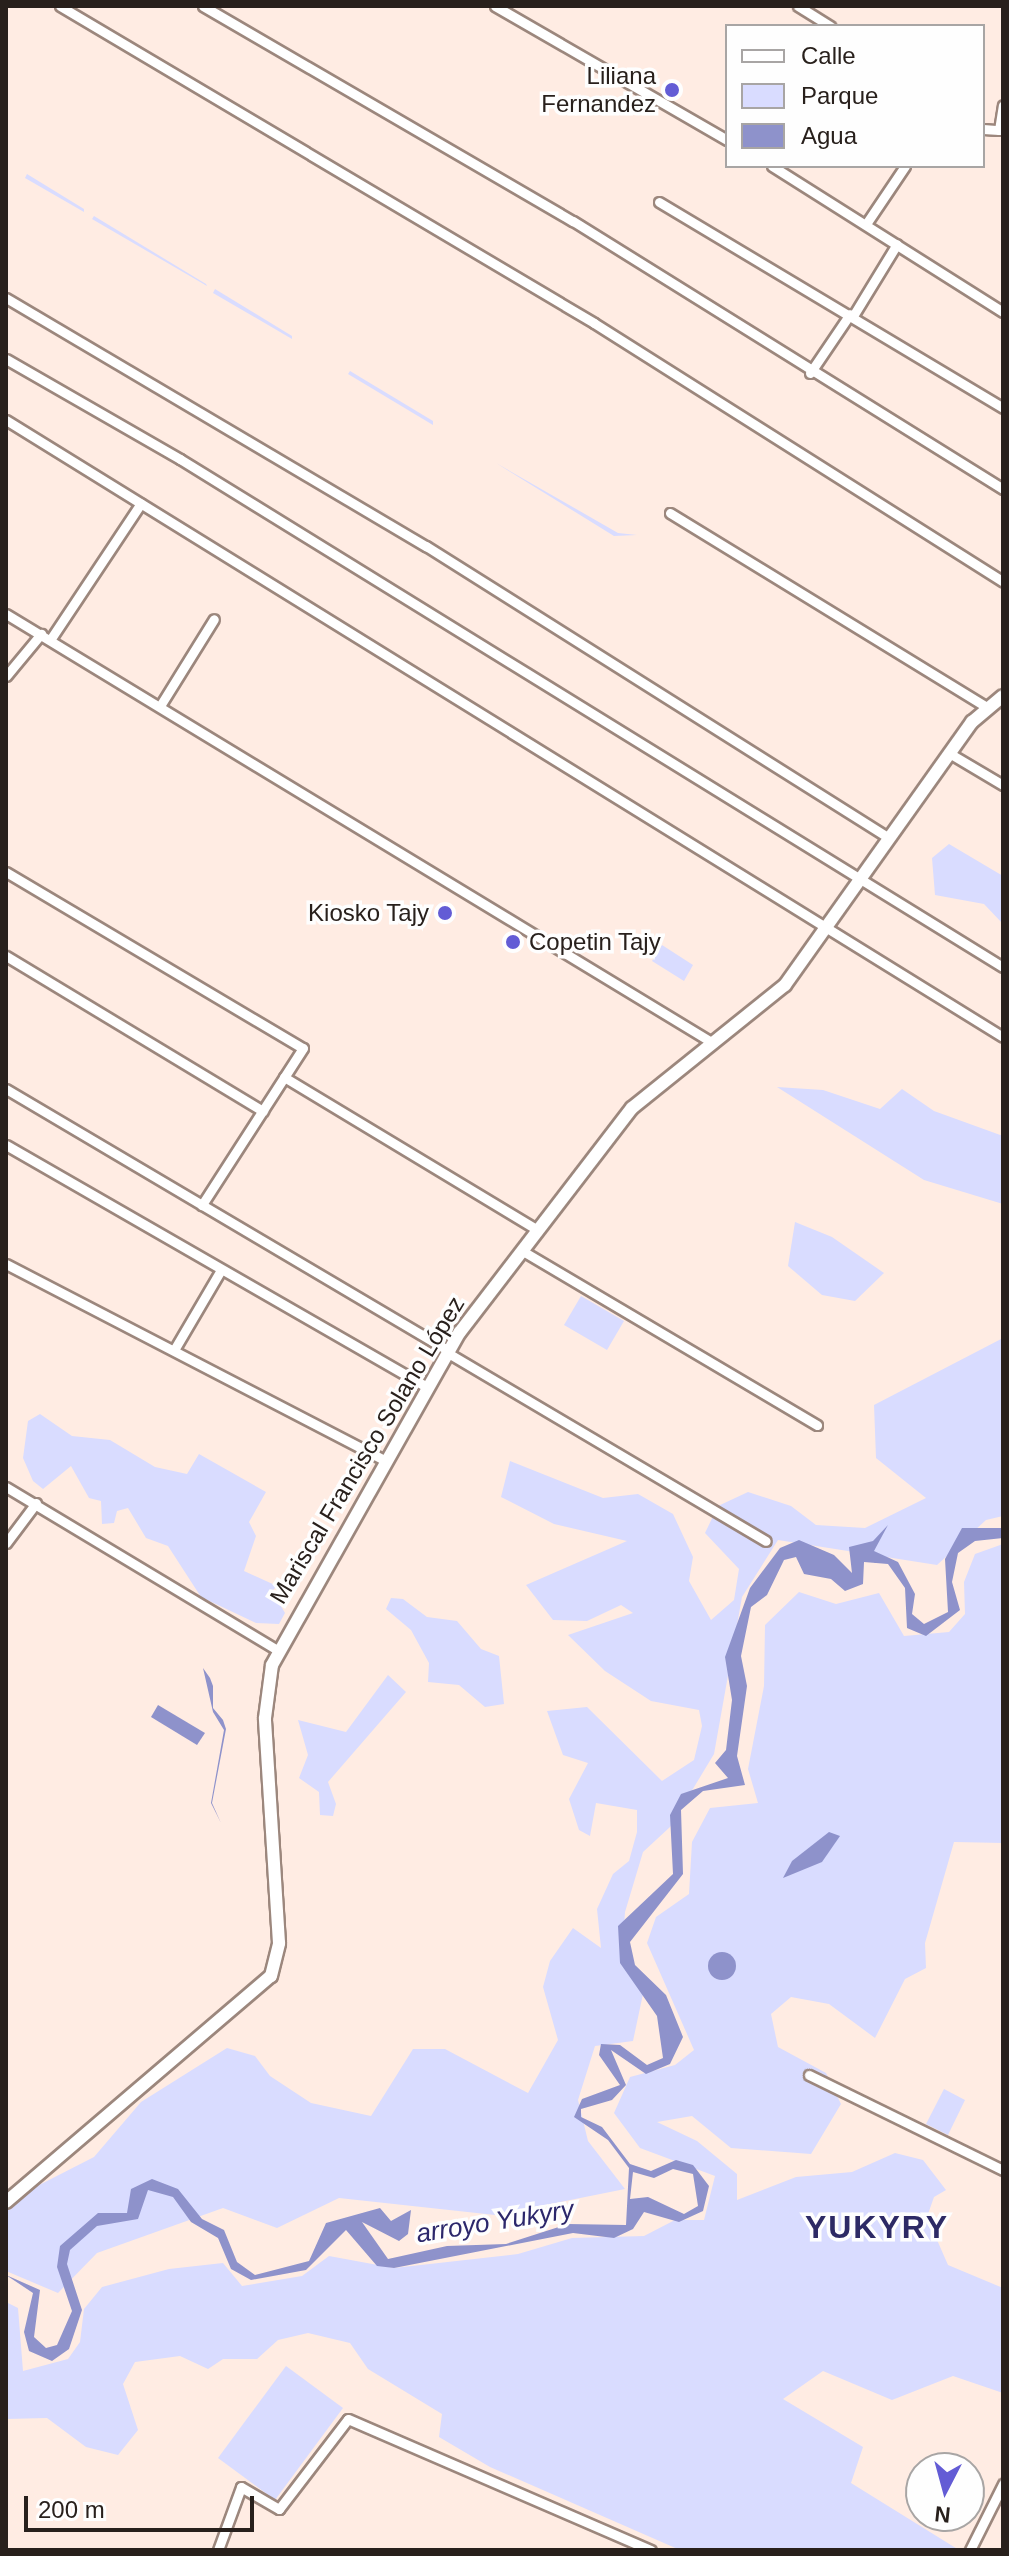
<!DOCTYPE html>
<meta charset="utf-8">
<style>
body{margin:0}
#map{position:relative;width:1009px;height:2556px;overflow:hidden;background:#ffece3;font-family:Arial,sans-serif}
div>[style]{position:absolute}
[style*='--x']{left:calc(var(--x)*1px);top:calc(var(--y)*1px);width:calc(var(--w)*1px);rotate:calc(var(--a)*1deg)}
.green>*{inset:0;background:#d9dcff}
.water>*{inset:0;background:#8e92cb}
.round{border-radius:50%}
.roads{filter:drop-shadow(2px 0 #9c877d) drop-shadow(-2px 0 #9c877d) drop-shadow(0 2px #9c877d) drop-shadow(0 -2px #9c877d)}
.minor>*{height:9px;margin:-4.5px;padding:0 4.5px;transform-origin:4.5px;border-radius:4.5px;background:#fff}
.major>*{height:12px;margin:-6px;padding:0 6px;transform-origin:6px;border-radius:6px;background:#fff}
.dots>*{width:22px;height:22px;translate:-50% -50%;box-sizing:border-box;border:4px solid #fefefe;border-radius:50%}
span{translate:-50% -50%;white-space:nowrap;text-align:center;line-height:1.15;-webkit-text-stroke:7px #fefefe;paint-order:stroke}
.poi-label{font-size:24px;color:#28201c}
.right{translate:-100% -50%;text-align:right}
.left{translate:0 -50%;text-align:left}
.street-label{font-size:24px;color:#28201c}
.water-label{font-size:26px;color:#2c276b;font-style:italic}
.district-label{font-size:32px;color:#2d2a65;font-weight:700;letter-spacing:2px}
.frame{position:absolute;inset:0;border:8px solid #28201c;pointer-events:none}
.legend{position:absolute;left:725px;top:24px;width:260px;height:144px;box-sizing:border-box;background:#fefefe;border:2px solid #a8a5a4;margin:0;padding:10px 14px;list-style:none;font-size:24px;color:#28201c}
.legend li{display:flex;align-items:center;gap:16px;height:40px}
.legend b{width:40px;border:2px solid #a8a5a4}
.north{position:absolute;left:905px;top:2452px;width:80px;height:80px;box-sizing:border-box;background:#fefefe;border:2px solid #a8a5a4;border-radius:50%;rotate:186deg;font-size:22px;font-weight:700;line-height:32px;text-align:center;color:#28201c}
.north::after{content:'';display:block;margin:auto;width:28px;height:36px;background:#635cd5;clip-path:polygon(50% 0,100% 100%,50% 72%,0 100%)}
.scale{position:absolute;left:24px;top:2496px;width:230px;height:36px;box-sizing:border-box;border:4px solid #28201c;border-top:0;padding-left:10px;font-size:24px;line-height:28px;white-space:nowrap;color:#28201c;-webkit-text-stroke:6px #fefefe;paint-order:stroke}
</style>
<div id="map">
<div class="green">
<i style="clip-path:polygon(27px 174px,84px 209px,84px 212px,25px 178px)"></i>
<i style="clip-path:polygon(94px 216px,206px 284px,207px 286px,92px 219px)"></i>
<i style="clip-path:polygon(215px 289px,292px 336px,292px 339px,213px 293px)"></i>
<i style="clip-path:polygon(350px 371px,433px 421px,433px 425px,348px 374px)"></i>
<i style="clip-path:polygon(496px 463px,618px 533px,637px 535px,614px 536px)"></i>
<i style="clip-path:polygon(949px 844px,1003px 876px,1003px 924px,984px 904px,935px 895px,932px 858px)"></i>
<i style="clip-path:polygon(662px 945px,693px 965px,684px 981px,652px 961px)"></i>
<i style="clip-path:polygon(777px 1087px,823px 1090px,880px 1109px,902px 1089px,934px 1111px,1003px 1136px,1003px 1204px,924px 1180px)"></i>
<i style="clip-path:polygon(795px 1222px,832px 1237px,884px 1273px,855px 1301px,822px 1295px,788px 1266px)"></i>
<i style="clip-path:polygon(581px 1296px,624px 1321px,607px 1350px,564px 1325px)"></i>
<i style="clip-path:polygon(1003px 1338px,1003px 1516px,986px 1520px,937px 1565px,778px 1540px,742px 1597px,714px 1754px,670px 1827px,643px 1852px,625px 1912px,623px 1942px,643px 1994px,633px 2041px,595px 2046px,578px 2100px,588px 2141px,625px 2189px,495px 2215px,339px 2198px,277px 2228px,223px 2208px,97px 2253px,58px 2293px,6px 2271px,6px 2202px,94px 2157px,141px 2102px,227px 2048px,255px 2056px,270px 2076px,311px 2103px,371px 2116px,413px 2049px,445px 2049px,528px 2093px,558px 2040px,543px 1987px,550px 1961px,573px 1928px,601px 1948px,597px 1909px,613px 1874px,629px 1861px,637px 1832px,637px 1810px,596px 1803px,590px 1836px,579px 1830px,569px 1799px,588px 1763px,563px 1755px,547px 1711px,587px 1707px,662px 1781px,694px 1760px,702px 1726px,699px 1710px,651px 1701px,605px 1671px,568px 1635px,633px 1613px,621px 1605px,587px 1621px,553px 1620px,526px 1585px,627px 1541px,554px 1524px,501px 1497px,510px 1461px,603px 1498px,638px 1494px,673px 1514px,693px 1557px,689px 1581px,711px 1620px,734px 1600px,739px 1569px,705px 1533px,718px 1506px,748px 1492px,791px 1506px,816px 1525px,865px 1528px,926px 1498px,876px 1458px,874px 1405px)"></i>
<i style="clip-path:polygon(40px 1414px,72px 1436px,110px 1440px,155px 1467px,187px 1474px,199px 1454px,266px 1492px,249px 1522px,256px 1536px,244px 1571px,277px 1586px,272px 1591px,285px 1613px,279px 1624px,256px 1623px,201px 1597px,168px 1546px,146px 1538px,128px 1508px,117px 1511px,114px 1523px,102px 1524px,101px 1501px,89px 1498px,71px 1466px,43px 1489px,33px 1481px,23px 1458px,28px 1421px)"></i>
<i style="clip-path:polygon(1003px 1544px,1003px 1843px,954px 1842px,925px 1943px,926px 1968px,905px 1979px,875px 2038px,829px 2004px,791px 1997px,771px 2014px,778px 2047px,826px 2073px,841px 2104px,811px 2154px,731px 2148px,692px 2116px,657px 2122px,697px 2141px,737px 2174px,737px 2200px,796px 2177px,852px 2172px,895px 2153px,923px 2160px,946px 2190px,934px 2197px,927px 2217px,948px 2265px,1003px 2288px,1003px 2393px,953px 2376px,892px 2400px,823px 2371px,783px 2399px,863px 2447px,851px 2483px,959px 2550px,680px 2550px,490px 2467px,439px 2437px,442px 2414px,368px 2369px,350px 2343px,308px 2333px,278px 2340px,257px 2359px,223px 2359px,208px 2369px,180px 2356px,135px 2362px,123px 2384px,138px 2430px,118px 2455px,86px 2447px,47px 2418px,6px 2419px,6px 2302px,18px 2308px,23px 2371px,68px 2359px,80px 2342px,84px 2309px,102px 2287px,169px 2269px,223px 2263px,242px 2286px,302px 2276px,329px 2256px,394px 2268px,518px 2254px,572px 2238px,644px 2236px,675px 2220px,704px 2220px,715px 2176px,640px 2148px,614px 2113px,630px 2077px,675px 2065px,694px 2050px,647px 1943px,656px 1917px,689px 1894px,692px 1842px,710px 1808px,758px 1803px,748px 1769px,764px 1686px,765px 1625px,799px 1592px,836px 1604px,879px 1593px,904px 1636px,949px 1632px,965px 1614px,964px 1582px,975px 1554px)"></i>
<i style="clip-path:polygon(403px 1599px,427px 1617px,457px 1621px,481px 1649px,499px 1656px,504px 1704px,485px 1707px,459px 1685px,428px 1682px,429px 1663px,411px 1630px,386px 1609px,391px 1598px)"></i>
<i style="clip-path:polygon(388px 1675px,406px 1692px,328px 1782px,336px 1804px,333px 1816px,320px 1815px,319px 1792px,299px 1778px,308px 1755px,298px 1720px,346px 1732px)"></i>
<i style="clip-path:polygon(944px 2089px,965px 2100px,948px 2135px,926px 2124px)"></i>
<i style="clip-path:polygon(286px 2366px,343px 2408px,275px 2500px,218px 2458px)"></i>
</div>
<div class="water">
<i style="clip-path:polygon(evenodd,888px 1525px,874px 1551px,898px 1562px,915px 1594px,912px 1614px,924px 1624px,948px 1612px,945px 1559px,962px 1528px,1003px 1528px,1003px 1538px,975px 1541px,958px 1553px,952px 1582px,960px 1610px,926px 1636px,907px 1628px,905px 1588px,888px 1564px,864px 1562px,863px 1584px,845px 1591px,831px 1579px,804px 1574px,796px 1557px,784px 1560px,767px 1595px,751px 1607px,741px 1656px,747px 1686px,737px 1756px,745px 1785px,703px 1791px,681px 1810px,683px 1874px,630px 1942px,635px 1965px,666px 1995px,683px 2037px,670px 2064px,646px 2074px,611px 2050px,626px 2085px,612px 2100px,581px 2109px,581px 2117px,602px 2127px,630px 2164px,651px 2171px,676px 2160px,693px 2165px,709px 2186px,703px 2211px,679px 2222px,644px 2212px,633px 2229px,614px 2238px,573px 2233px,394px 2268px,377px 2266px,346px 2230px,306px 2270px,251px 2280px,231px 2269px,218px 2238px,191px 2222px,173px 2197px,148px 2190px,138px 2219px,97px 2226px,70px 2250px,67px 2264px,82px 2310px,69px 2349px,52px 2361px,29px 2351px,24px 2332px,33px 2293px,6px 2275px,40px 2290px,34px 2337px,46px 2348px,57px 2345px,72px 2311px,57px 2267px,60px 2246px,98px 2213px,127px 2213px,131px 2189px,152px 2179px,178px 2189px,202px 2219px,224px 2230px,237px 2262px,255px 2275px,309px 2261px,326px 2223px,380px 2208px,391px 2221px,411px 2210px,408px 2234px,399px 2241px,362px 2222px,388px 2259px,447px 2246px,506px 2244px,568px 2224px,626px 2225px,629px 2168px,608px 2140px,574px 2117px,582px 2099px,620px 2085px,599px 2055px,601px 2044px,620px 2045px,647px 2065px,663px 2058px,657px 2016px,620px 1963px,618px 1926px,673px 1874px,670px 1815px,681px 1794px,728px 1778px,715px 1763px,726px 1750px,732px 1700px,725px 1657px,750px 1588px,780px 1548px,799px 1540px,834px 1555px,852px 1573px,849px 1547px,873px 1541px,888px 1525px,673px 2169px,693px 2174px,698px 2206px,684px 2214px,648px 2197px,630px 2199px,633px 2172px,654px 2178px,673px 2169px)"></i>
<i style="clip-path:polygon(203px 1668px,210px 1678px,213px 1686px,213px 1708px,223px 1720px,226px 1729px,212px 1803px,221px 1823px,211px 1803px,224px 1730px,213px 1712px)"></i>
<i style="clip-path:polygon(158px 1705px,205px 1733px,197px 1745px,151px 1717px)"></i>
<i style="clip-path:polygon(829px 1832px,840px 1836px,822px 1862px,783px 1878px,792px 1861px)"></i>
<i class="round" style="left:708px;top:1952px;width:28px;height:28px"></i>
</div>
<div class="roads">
<div class="minor">
<i style="--x:60;--y:6;--w:621;--a:30.69"></i>
<i style="--x:594;--y:323;--w:484;--a:32.3"></i>
<i style="--x:203;--y:6;--w:428;--a:30.2"></i>
<i style="--x:573;--y:221;--w:507;--a:31.93"></i>
<i style="--x:495;--y:6;--w:268;--a:30"></i>
<i style="--x:798;--y:6;--w:38;--a:32"></i>
<i style="--x:983;--y:129;--w:16;--a:4"></i>
<i style="--x:999;--y:130;--w:25;--a:-81"></i>
<i style="--x:772;--y:166;--w:273;--a:32.3"></i>
<i style="--x:659;--y:202;--w:401;--a:30.9"></i>
<i style="--x:866;--y:224;--w:70;--a:-56.1"></i>
<i style="--x:6;--y:298;--w:488;--a:30.6"></i>
<i style="--x:426;--y:546;--w:547;--a:32.24"></i>
<i style="--x:853;--y:316;--w:84;--a:-58.6"></i>
<i style="--x:6;--y:359;--w:201;--a:29.9"></i>
<i style="--x:180;--y:459;--w:967;--a:31.69"></i>
<i style="--x:810;--y:373;--w:71;--a:-55.9"></i>
<i style="--x:6;--y:420;--w:1172;--a:31.75"></i>
<i style="--x:670;--y:513;--w:372;--a:31.5"></i>
<i style="--x:6;--y:614;--w:827;--a:31.25"></i>
<i style="--x:50;--y:640;--w:164;--a:-56.4"></i>
<i style="--x:6;--y:676;--w:55;--a:-50.2"></i>
<i style="--x:160;--y:706;--w:102;--a:-58.2"></i>
<i style="--x:949;--y:753;--w:63;--a:30.7"></i>
<i style="--x:6;--y:872;--w:345;--a:30.7"></i>
<i style="--x:303;--y:1048;--w:187;--a:122.8"></i>
<i style="--x:6;--y:956;--w:300;--a:31.1"></i>
<i style="--x:284;--y:1077;--w:297;--a:31.1"></i>
<i style="--x:6;--y:1089;--w:515;--a:30.6"></i>
<i style="--x:6;--y:1145;--w:486;--a:29.9"></i>
<i style="--x:521;--y:1250;--w:344;--a:30.6"></i>
<i style="--x:6;--y:1264;--w:426;--a:27.4"></i>
<i style="--x:174;--y:1350;--w:93;--a:-59.6"></i>
<i style="--x:448;--y:1353;--w:369;--a:30.6"></i>
<i style="--x:6;--y:1487;--w:316;--a:31"></i>
<i style="--x:6;--y:1543;--w:50;--a:-53.1"></i>
<i style="--x:809;--y:2075;--w:216;--a:26.1"></i>
<i style="--x:218;--y:2550;--w:67;--a:-69.9"></i>
<i style="--x:241;--y:2487;--w:44;--a:30.1"></i>
<i style="--x:279;--y:2509;--w:113;--a:-52.5"></i>
<i style="--x:348;--y:2419;--w:330;--a:23.4"></i>
<i style="--x:970;--y:2550;--w:74;--a:-63.4"></i>
</div>
<div class="major">
<i style="--x:6;--y:2202;--w:348;--a:-40.5"></i>
<i style="--x:271;--y:1976;--w:34;--a:-76"></i>
<i style="--x:279;--y:1943;--w:225;--a:-93.6"></i>
<i style="--x:265;--y:1718;--w:53;--a:-82.5"></i>
<i style="--x:272;--y:1665;--w:382;--a:-60.6"></i>
<i style="--x:460;--y:1332;--w:282;--a:-52.5"></i>
<i style="--x:632;--y:1108;--w:196;--a:-38.8"></i>
<i style="--x:785;--y:985;--w:323;--a:-54.6"></i>
<i style="--x:972;--y:722;--w:40;--a:-40"></i>
</div>
</div>
<div class="dots">
<i style="left:672px;top:90px;background:#635cd5"></i>
<i style="left:445px;top:913px;background:#635cd5"></i>
<i style="left:513px;top:942px;background:#635cd5"></i>
</div>
<div class="poi-label">
<span class="right" style="left:656px;top:90px">Liliana<br>Fernandez</span>
<span class="right" style="left:429px;top:913px">Kiosko Tajy</span>
<span class="left" style="left:529px;top:942px">Copetin Tajy</span>
</div>
<div class="street-label">
<span style="left:367px;top:1450px;rotate:-59deg">Mariscal Francisco Solano López</span>
</div>
<div class="water-label">
<span style="left:495px;top:2222px;rotate:-9deg">arroyo Yukyry</span>
</div>
<div class="district-label">
<span style="left:877px;top:2227px">YUKYRY</span>
</div>
<div class="frame"></div>
<ul class="legend">
<li><b style="height:10px;background:#fff"></b>Calle</li>
<li><b style="height:22px;background:#d9dcff"></b>Parque</li>
<li><b style="height:22px;background:#8e92cb"></b>Agua</li>
</ul>
<div class="north">N</div>
<div class="scale">200 m</div>
</div>
